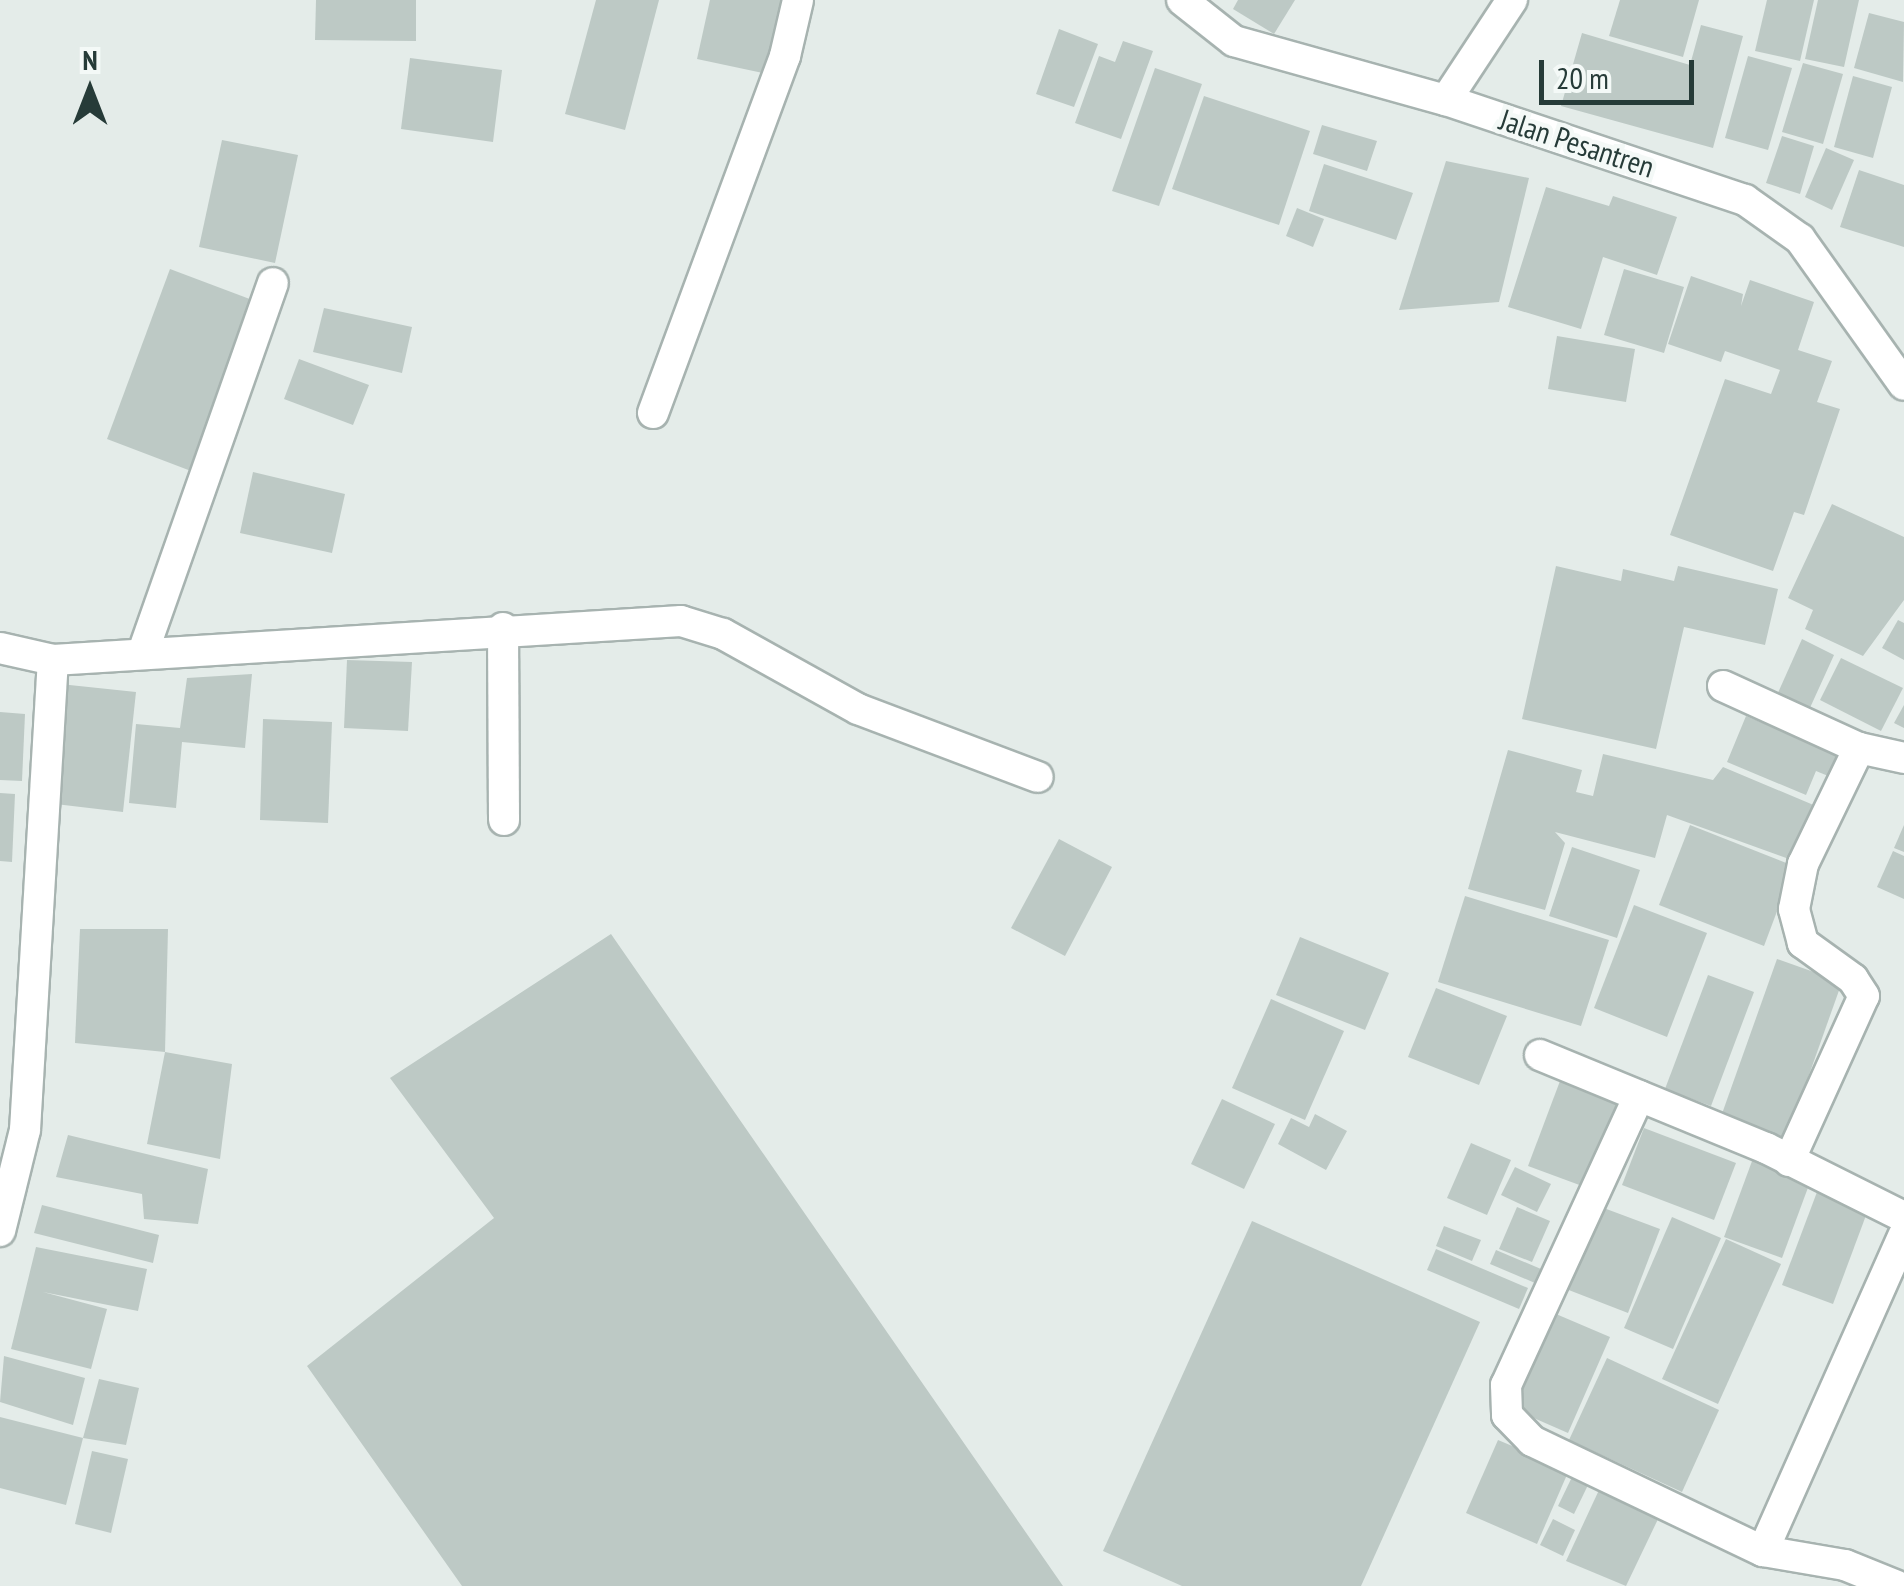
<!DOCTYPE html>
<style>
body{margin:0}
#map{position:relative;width:1904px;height:1586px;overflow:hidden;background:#e4ece9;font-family:"PT Sans Narrow",sans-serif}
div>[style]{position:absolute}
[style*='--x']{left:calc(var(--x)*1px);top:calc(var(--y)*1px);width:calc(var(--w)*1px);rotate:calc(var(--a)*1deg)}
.building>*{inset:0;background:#bdc9c5}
.roads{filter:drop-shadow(2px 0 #a7b3b0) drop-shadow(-2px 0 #a7b3b0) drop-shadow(0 2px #a7b3b0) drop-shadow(0 -2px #a7b3b0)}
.street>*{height:30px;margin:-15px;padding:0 15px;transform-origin:15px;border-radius:15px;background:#fff}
span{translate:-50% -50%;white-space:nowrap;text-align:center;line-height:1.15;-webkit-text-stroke:9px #f4f9f7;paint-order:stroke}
.street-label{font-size:30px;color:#263b38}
.north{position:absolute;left:40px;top:40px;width:100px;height:100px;-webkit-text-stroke:8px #f4f9f7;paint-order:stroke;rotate:0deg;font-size:28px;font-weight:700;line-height:40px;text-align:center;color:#263b38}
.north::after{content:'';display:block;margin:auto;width:35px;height:45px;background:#263b38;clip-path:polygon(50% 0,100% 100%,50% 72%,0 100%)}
.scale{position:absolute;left:1539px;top:60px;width:155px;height:45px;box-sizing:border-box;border:5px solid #263b38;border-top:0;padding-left:12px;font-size:30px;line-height:35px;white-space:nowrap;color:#263b38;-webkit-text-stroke:8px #f4f9f7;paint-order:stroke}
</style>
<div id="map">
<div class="building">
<i style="clip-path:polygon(316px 0,416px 0,416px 41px,315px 40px)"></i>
<i style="clip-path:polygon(596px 0,659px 0,625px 130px,565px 114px)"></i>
<i style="clip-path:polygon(710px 0,793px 0,777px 76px,697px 59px)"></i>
<i style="clip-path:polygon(1238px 0,1295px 0,1274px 34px,1233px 9px)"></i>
<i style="clip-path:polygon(1620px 0,1699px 0,1683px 57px,1609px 36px)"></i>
<i style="clip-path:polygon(1767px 0,1814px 0,1800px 61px,1755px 51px)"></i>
<i style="clip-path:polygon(1818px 0,1859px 0,1844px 67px,1805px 59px)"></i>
<i style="clip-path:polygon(1869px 13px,1904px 22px,1903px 82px,1854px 68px)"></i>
<i style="clip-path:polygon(1701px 25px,1743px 36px,1713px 148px,1561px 106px,1582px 33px,1690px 65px)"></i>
<i style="clip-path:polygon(1059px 29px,1098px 44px,1074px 107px,1036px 94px)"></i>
<i style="clip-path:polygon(1123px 41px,1153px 51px,1121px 139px,1075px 123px,1099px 56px,1115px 62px)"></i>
<i style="clip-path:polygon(1748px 56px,1792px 68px,1768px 150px,1725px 138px)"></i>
<i style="clip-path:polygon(410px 58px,502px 70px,493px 142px,401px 129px)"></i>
<i style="clip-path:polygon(1803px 63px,1843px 74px,1823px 144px,1782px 132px)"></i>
<i style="clip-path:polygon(1155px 68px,1202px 84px,1159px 206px,1112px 191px)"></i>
<i style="clip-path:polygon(1853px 76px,1892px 87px,1873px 158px,1834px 147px)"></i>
<i style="clip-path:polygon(1204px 96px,1310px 131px,1279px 225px,1172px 189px)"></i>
<i style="clip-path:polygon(1322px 125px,1377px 141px,1367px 171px,1313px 154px)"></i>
<i style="clip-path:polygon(1782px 136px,1814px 146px,1800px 194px,1766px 183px)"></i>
<i style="clip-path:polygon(222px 140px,298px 155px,275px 263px,199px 247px)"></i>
<i style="clip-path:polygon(1826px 148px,1854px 160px,1832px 210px,1805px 197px)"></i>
<i style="clip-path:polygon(1446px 161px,1529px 178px,1499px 302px,1399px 310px)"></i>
<i style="clip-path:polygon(1324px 164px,1413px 193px,1396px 240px,1309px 211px)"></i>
<i style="clip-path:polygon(1859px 170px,1904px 185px,1904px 247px,1840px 227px)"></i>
<i style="clip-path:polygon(1546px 187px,1609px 206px,1613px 196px,1677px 217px,1657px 275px,1603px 257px,1581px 329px,1508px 307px)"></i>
<i style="clip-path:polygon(1297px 208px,1324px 219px,1313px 247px,1286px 236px)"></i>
<i style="clip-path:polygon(170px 269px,255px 301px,191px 471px,107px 439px)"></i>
<i style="clip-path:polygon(1624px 269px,1684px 287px,1664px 353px,1604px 335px)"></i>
<i style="clip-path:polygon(1691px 276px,1743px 294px,1741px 306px,1750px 280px,1814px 302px,1798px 350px,1832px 361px,1817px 402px,1840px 409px,1804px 515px,1794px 512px,1773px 571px,1670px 535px,1725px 379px,1771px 394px,1780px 370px,1725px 351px,1721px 362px,1668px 344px)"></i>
<i style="clip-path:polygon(324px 308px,412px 327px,402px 373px,313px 352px)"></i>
<i style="clip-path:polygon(1557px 336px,1635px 349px,1626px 402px,1548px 389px)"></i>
<i style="clip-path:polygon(299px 359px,369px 385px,353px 425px,284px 399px)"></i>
<i style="clip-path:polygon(253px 472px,345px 494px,332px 553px,240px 533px)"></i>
<i style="clip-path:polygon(1832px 504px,1904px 537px,1904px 600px,1863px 656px,1805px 629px,1813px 610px,1788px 598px)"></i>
<i style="clip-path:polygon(1556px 566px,1621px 581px,1623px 569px,1674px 581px,1678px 566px,1778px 589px,1765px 645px,1684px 627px,1656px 749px,1522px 719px)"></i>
<i style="clip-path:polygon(1898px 620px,1904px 623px,1904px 660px,1882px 648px)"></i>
<i style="clip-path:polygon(1802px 639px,1834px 655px,1809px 710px,1777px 695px)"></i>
<i style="clip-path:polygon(1841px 658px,1903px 688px,1881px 731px,1820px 700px)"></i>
<i style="clip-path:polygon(347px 660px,412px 662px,408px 731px,344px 728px)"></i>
<i style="clip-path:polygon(252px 674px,245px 748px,182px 742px,176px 808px,129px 803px,136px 724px,180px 728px,187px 678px)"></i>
<i style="clip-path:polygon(60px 684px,136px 692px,123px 812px,47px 803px)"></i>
<i style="clip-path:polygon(1904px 705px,1904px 728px,1894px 723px)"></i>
<i style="clip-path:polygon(0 712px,25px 714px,22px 781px,0 780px)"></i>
<i style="clip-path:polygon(1746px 716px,1815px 745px,1818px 737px,1851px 750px,1838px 780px,1816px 771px,1806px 795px,1727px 762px)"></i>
<i style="clip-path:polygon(263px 719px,332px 722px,328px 823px,260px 820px)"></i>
<i style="clip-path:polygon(1508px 750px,1582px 770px,1576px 792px,1593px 796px,1603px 754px,1713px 780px,1723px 767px,1823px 809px,1800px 863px,1667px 815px,1655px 858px,1555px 832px,1565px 843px,1545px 910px,1468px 889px)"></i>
<i style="clip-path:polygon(0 793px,15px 794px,12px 862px,0 861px)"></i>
<i style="clip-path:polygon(1690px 825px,1794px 866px,1764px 946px,1659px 905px)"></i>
<i style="clip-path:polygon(1904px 825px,1904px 852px,1894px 848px)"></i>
<i style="clip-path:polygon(1059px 839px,1112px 867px,1065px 956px,1011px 928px)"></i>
<i style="clip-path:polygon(1572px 847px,1640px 870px,1617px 938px,1549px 916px)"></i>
<i style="clip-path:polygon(1893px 851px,1904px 856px,1904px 899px,1877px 887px)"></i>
<i style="clip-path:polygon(1465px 896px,1609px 940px,1581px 1026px,1438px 982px)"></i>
<i style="clip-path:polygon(1634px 905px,1707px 933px,1667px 1037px,1594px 1008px)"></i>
<i style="clip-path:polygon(80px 929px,168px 929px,165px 1052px,75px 1043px)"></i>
<i style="clip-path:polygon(611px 934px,1063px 1586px,462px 1586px,307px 1366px,494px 1218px,390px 1078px)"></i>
<i style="clip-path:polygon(1300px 937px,1389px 973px,1365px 1030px,1276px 995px)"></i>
<i style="clip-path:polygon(1777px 959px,1842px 982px,1783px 1148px,1718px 1125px)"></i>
<i style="clip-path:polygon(1708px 975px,1754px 992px,1711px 1106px,1665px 1089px)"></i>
<i style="clip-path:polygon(1436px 988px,1507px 1016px,1479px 1085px,1408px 1057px)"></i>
<i style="clip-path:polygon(1271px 999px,1344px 1031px,1305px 1120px,1232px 1088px)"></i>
<i style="clip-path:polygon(165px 1052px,232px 1064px,220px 1159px,147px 1144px)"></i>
<i style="clip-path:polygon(1563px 1073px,1628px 1097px,1593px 1190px,1528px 1166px)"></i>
<i style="clip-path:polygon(1222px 1099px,1275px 1124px,1244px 1189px,1191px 1164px)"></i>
<i style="clip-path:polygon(1315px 1114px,1347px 1131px,1326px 1170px,1278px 1144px,1291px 1118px,1309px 1127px)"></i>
<i style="clip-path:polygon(1644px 1128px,1736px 1163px,1714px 1220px,1622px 1185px)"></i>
<i style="clip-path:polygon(68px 1135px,208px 1169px,198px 1224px,144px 1219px,142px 1194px,56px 1177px)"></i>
<i style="clip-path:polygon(1471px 1143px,1511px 1160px,1487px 1215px,1447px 1198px)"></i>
<i style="clip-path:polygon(1755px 1153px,1813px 1174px,1782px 1258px,1724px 1237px)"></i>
<i style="clip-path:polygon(1515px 1167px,1551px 1184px,1537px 1212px,1501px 1195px)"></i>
<i style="clip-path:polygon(1817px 1192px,1868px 1210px,1833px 1304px,1782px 1285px)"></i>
<i style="clip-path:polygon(1593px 1204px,1660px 1229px,1628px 1313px,1561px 1287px)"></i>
<i style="clip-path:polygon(42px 1205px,159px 1235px,153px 1263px,34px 1233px)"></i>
<i style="clip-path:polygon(1517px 1207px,1550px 1221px,1532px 1262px,1499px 1249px)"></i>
<i style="clip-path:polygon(1672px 1217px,1721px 1238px,1673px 1349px,1624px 1328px)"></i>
<i style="clip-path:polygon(1252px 1221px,1480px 1322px,1361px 1586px,1182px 1586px,1103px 1551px)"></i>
<i style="clip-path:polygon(1444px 1226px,1481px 1240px,1472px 1261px,1436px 1246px)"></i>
<i style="clip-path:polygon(1726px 1239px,1781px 1264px,1718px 1404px,1662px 1379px)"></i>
<i style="clip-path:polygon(36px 1247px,147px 1269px,138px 1311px,43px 1292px,107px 1309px,91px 1369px,11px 1349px)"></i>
<i style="clip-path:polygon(1436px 1249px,1528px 1288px,1519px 1309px,1427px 1270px)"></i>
<i style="clip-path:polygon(1496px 1250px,1541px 1269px,1535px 1283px,1490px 1264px)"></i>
<i style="clip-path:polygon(1556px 1314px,1610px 1337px,1568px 1433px,1513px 1409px)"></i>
<i style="clip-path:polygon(4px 1356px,85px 1378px,73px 1425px,0 1402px)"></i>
<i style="clip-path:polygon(1607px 1358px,1719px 1410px,1682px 1492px,1569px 1440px)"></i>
<i style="clip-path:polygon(99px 1379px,139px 1388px,126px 1445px,83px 1438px)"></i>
<i style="clip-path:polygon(0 1417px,83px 1438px,66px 1505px,0 1488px)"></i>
<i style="clip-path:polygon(1498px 1440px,1569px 1470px,1537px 1544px,1466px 1513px)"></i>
<i style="clip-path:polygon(92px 1451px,128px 1459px,111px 1533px,75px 1524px)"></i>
<i style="clip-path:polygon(1572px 1477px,1588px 1485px,1574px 1514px,1558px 1506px)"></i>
<i style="clip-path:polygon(1599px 1490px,1659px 1517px,1626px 1586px,1566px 1561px)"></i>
<i style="clip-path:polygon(1553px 1519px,1575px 1530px,1563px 1556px,1540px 1545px)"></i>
</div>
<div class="roads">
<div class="street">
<i style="--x:1182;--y:0;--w:66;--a:38.3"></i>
<i style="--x:1234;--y:41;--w:220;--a:15.6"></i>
<i style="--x:1446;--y:100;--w:315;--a:18.5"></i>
<i style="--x:1745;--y:200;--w:67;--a:35.3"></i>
<i style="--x:1800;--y:239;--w:179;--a:54.5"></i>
<i style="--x:1446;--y:100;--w:120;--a:-56.6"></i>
<i style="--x:653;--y:413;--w:381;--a:-69.7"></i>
<i style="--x:785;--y:56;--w:57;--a:-76.9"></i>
<i style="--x:503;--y:628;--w:192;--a:89.7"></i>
<i style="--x:0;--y:648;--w:54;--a:12.8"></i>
<i style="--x:53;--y:660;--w:629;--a:-3.55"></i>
<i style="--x:681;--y:621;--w:44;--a:17.2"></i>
<i style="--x:723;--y:634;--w:154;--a:29.1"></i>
<i style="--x:858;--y:709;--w:192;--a:20.7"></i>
<i style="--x:143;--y:652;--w:391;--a:-70.6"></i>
<i style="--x:1723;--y:686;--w:149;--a:24.5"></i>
<i style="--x:1859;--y:748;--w:46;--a:12.5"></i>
<i style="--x:1540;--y:1055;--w:244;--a:22.4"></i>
<i style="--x:1766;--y:1148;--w:154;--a:26.6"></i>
<i style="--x:1639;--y:1096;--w:318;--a:114.7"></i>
<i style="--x:1506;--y:1385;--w:30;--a:88"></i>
<i style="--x:1507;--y:1415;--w:36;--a:46"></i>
<i style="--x:1532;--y:1441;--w:256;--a:25.5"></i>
<i style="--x:1763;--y:1551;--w:83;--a:9.7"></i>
<i style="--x:1845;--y:1565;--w:56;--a:22"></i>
<i style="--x:1789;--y:1161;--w:181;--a:-65.6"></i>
<i style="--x:1864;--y:996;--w:20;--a:-123"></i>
<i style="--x:1853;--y:979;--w:62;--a:-144.2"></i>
<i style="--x:1803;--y:943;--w:35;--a:-105"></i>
<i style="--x:1794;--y:909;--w:46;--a:-78.7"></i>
<i style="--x:1803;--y:864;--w:129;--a:-64.2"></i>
<i style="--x:0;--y:1231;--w:104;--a:-76.1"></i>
<i style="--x:25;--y:1130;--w:471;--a:-86.6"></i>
<i style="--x:1763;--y:1551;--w:346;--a:-66"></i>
</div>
</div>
<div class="street-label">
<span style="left:1577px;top:143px;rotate:18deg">Jalan Pesantren</span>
</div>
<div class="north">N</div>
<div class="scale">20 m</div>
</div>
